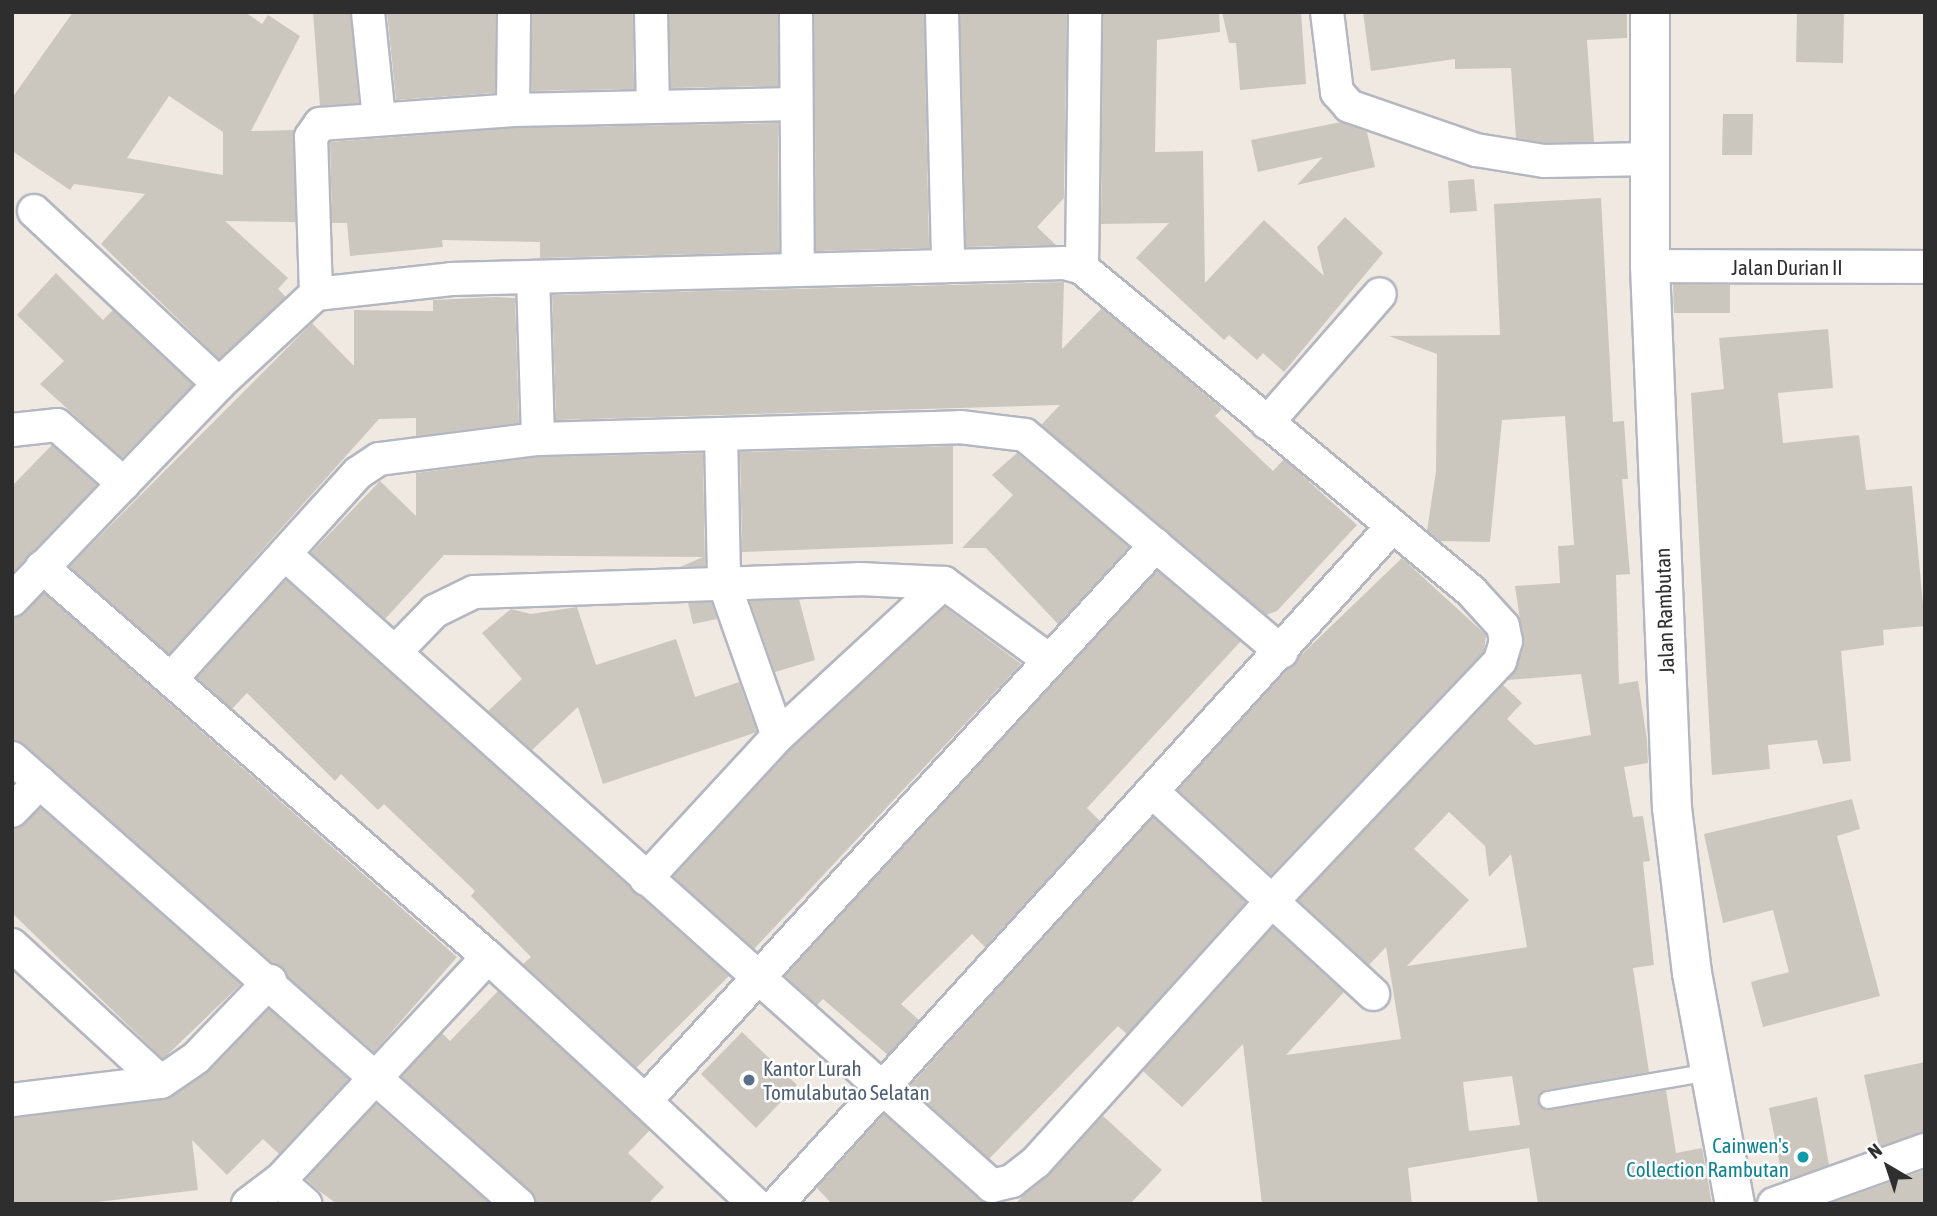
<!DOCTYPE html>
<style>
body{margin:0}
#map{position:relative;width:1937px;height:1216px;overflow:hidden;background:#efe9e1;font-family:"Asap Condensed",sans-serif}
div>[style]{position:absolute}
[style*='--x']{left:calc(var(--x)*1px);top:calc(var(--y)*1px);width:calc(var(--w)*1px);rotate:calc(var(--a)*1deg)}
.building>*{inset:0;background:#cbc7bf}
.roads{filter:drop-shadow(2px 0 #b4b7c1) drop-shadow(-2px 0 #b4b7c1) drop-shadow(0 2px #b4b7c1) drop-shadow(0 -2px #b4b7c1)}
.service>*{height:16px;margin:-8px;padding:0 8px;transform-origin:8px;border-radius:8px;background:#fff}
.minor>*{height:32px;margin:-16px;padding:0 16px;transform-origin:16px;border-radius:16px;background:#fff}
.tertiary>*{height:38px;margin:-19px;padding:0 19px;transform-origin:19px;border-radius:19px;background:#fff}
.dots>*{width:19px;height:19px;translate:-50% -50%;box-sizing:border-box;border:4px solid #fff;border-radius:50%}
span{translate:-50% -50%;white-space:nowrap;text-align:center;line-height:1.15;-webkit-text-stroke:5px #fff;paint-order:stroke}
.street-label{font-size:21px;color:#2e2e2e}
.service-label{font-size:21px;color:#4e5e75}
.left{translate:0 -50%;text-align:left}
.culture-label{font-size:21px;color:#0d838f}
.right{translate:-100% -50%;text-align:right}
.frame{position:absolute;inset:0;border:14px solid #2e2e2e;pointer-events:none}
.north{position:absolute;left:1853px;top:1132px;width:70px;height:70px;-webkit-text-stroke:5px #fff;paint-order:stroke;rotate:321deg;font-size:19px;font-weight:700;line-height:28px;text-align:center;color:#2e2e2e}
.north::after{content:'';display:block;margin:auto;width:24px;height:32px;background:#2e2e2e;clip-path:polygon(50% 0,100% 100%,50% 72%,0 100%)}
</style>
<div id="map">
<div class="building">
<i style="clip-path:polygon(evenodd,73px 12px,245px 12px,262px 24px,268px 15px,300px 36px,251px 131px,295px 130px,295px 222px,225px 221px,288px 278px,278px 289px,286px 297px,219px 359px,101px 244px,145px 194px,74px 184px,70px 190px,12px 151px,12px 98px,73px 12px,169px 96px,223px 132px,223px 175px,127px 158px,169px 96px)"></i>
<i style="clip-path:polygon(313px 12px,350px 12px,359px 103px,320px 106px)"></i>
<i style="clip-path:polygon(387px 12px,496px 12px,495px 93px,396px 100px)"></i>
<i style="clip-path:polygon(532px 12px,633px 12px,634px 89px,532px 91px)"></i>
<i style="clip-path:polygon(669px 12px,778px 12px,778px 86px,671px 88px)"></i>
<i style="clip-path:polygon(814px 12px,924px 12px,929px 248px,816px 251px)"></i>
<i style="clip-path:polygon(960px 12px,1067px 12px,1064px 198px,1037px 227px,1056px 245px,966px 247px)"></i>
<i style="clip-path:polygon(1103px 12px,1219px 12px,1220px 32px,1157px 40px,1155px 152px,1203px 151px,1205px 283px,1264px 220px,1324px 276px,1317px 247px,1345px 217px,1383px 253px,1284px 372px,1263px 353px,1257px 360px,1229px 335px,1224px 340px,1136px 258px,1169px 223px,1101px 224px)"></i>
<i style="clip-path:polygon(1222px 12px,1301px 12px,1306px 84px,1240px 90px,1236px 43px,1229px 43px)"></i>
<i style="clip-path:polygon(1363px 12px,1627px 12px,1627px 38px,1587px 40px,1594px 142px,1545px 143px,1516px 138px,1511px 68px,1455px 69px,1455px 59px,1371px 71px)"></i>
<i style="clip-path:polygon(1797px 12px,1844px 12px,1843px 63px,1796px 62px)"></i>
<i style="clip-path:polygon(1723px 114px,1753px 114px,1752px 155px,1722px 155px)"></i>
<i style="clip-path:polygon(1341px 122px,1367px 132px,1375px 167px,1297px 185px,1323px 157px,1258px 172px,1251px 140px)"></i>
<i style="clip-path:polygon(778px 123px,779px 252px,540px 258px,540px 242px,442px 240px,443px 247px,350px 256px,347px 223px,332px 223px,330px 142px,514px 128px)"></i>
<i style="clip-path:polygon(1474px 179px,1477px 211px,1450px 213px,1448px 181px)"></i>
<i style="clip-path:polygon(evenodd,1601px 198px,1613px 422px,1624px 421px,1628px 479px,1622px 479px,1630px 574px,1616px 575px,1619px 684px,1638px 681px,1647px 740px,1648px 763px,1624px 767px,1633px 817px,1643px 816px,1650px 861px,1643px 862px,1654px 965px,1633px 968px,1649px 1072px,1546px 1090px,1538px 1101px,1550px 1110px,1666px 1090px,1676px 1153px,1702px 1148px,1712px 1204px,1538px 1204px,1529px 1148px,1408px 1168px,1412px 1204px,1262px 1204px,1243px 1044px,1182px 1107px,1143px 1071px,1273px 927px,1344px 992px,1286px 1055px,1401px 1039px,1386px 947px,1369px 965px,1298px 900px,1503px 685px,1522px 703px,1507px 719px,1535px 745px,1591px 735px,1581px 674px,1508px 680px,1524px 646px,1515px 586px,1560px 583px,1558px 546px,1574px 545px,1565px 416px,1502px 420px,1490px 542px,1439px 541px,1427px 531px,1436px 471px,1437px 354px,1389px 336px,1500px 335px,1494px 204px,1601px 198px,1449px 812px,1485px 846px,1489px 877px,1511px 854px,1527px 947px,1407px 966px,1469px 900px,1414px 849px,1449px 812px,1601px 198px,1512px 1076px,1520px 1125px,1469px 1131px,1463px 1082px,1512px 1076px)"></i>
<i style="clip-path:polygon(56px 273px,103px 320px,113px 310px,193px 385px,122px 458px,40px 384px,64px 361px,17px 315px)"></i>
<i style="clip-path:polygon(1064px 282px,1062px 349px,1102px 308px,1222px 409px,1215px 416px,1273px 471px,1284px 459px,1357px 525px,1277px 611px,1266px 615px,1041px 425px,1060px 405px,556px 420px,552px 295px)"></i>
<i style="clip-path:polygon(1673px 284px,1730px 285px,1730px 313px,1674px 313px)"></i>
<i style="clip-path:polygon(495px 297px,515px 298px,519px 423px,416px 436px,416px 418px,379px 419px,169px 654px,69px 567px,312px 323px,354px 366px,354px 310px,433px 311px,433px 300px)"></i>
<i style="clip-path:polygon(1828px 329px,1833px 388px,1778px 393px,1783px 443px,1859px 435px,1866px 490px,1912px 486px,1925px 626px,1883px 630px,1884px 645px,1841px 651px,1851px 761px,1823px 764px,1817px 740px,1768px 745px,1770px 769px,1712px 775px,1691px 393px,1724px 389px,1719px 338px)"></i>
<i style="clip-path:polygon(52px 445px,97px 485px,12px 573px,12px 486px)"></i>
<i style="clip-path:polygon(953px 446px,953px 544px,742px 552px,740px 452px)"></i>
<i style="clip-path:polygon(703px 453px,705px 566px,680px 567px,703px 557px,444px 555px,385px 619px,311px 553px,380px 481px,416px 516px,416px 473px,539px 457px)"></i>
<i style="clip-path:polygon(1017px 453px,1129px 547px,1058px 624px,986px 548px,962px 548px,1013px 495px,992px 475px)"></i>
<i style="clip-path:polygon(1402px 558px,1486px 635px,1484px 652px,1271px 875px,1178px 790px,1299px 657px)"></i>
<i style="clip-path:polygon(1157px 571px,1241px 641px,1087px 808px,1100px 821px,985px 947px,972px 934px,901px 1004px,919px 1020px,888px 1055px,823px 999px,817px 1005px,785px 976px)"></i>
<i style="clip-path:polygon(286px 580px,729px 976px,636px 1068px,523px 964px,531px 957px,471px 896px,475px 891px,384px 804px,378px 810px,341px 774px,335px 781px,247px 693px,232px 709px,197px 678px)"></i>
<i style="clip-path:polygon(44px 593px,457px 957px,374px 1052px,12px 740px,12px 618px)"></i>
<i style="clip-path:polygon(799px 599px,815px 660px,775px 672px,750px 601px)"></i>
<i style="clip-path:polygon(711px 602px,717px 619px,693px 624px,688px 603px)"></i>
<i style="clip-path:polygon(577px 607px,596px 665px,676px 639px,695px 697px,739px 682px,757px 732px,603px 784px,578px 707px,532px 750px,488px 711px,522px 679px,482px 633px,511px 609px,531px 614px)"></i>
<i style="clip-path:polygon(945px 607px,1021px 664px,754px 949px,673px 877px,791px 749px)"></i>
<i style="clip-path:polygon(1852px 799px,1860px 829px,1837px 836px,1880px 996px,1763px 1027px,1751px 982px,1789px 972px,1773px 910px,1723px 923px,1704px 834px)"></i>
<i style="clip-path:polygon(41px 808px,241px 984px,163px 1059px,12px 913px,12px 829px)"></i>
<i style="clip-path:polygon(1153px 817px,1246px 902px,1127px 1034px,1118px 1026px,989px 1159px,909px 1087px)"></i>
<i style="clip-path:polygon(498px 991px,650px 1130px,628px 1153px,664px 1187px,648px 1204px,536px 1204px,530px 1190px,401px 1077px,442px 1033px,450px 1041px)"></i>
<i style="clip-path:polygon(269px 1009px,349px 1079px,279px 1154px,263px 1139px,227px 1175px,192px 1140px,198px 1190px,81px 1204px,12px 1204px,12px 1118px,167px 1099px,209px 1071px)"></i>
<i style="clip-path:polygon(742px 1032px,797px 1085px,756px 1128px,701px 1074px)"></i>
<i style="clip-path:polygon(1925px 1062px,1925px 1132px,1879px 1147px,1864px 1075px)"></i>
<i style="clip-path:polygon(1817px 1097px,1829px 1165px,1783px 1181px,1769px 1108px)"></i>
<i style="clip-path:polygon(376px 1104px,490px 1204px,337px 1204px,318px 1190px,306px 1179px)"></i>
<i style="clip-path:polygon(884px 1114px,980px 1200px,987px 1204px,832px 1204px,817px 1188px)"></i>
<i style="clip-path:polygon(1103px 1116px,1162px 1170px,1130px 1204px,1015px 1204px)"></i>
<i style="clip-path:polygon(1925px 1170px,1925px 1204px,1829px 1204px)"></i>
</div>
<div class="roads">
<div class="service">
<i style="--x:1548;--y:1100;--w:164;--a:-9.8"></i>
</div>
<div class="minor">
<i style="--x:368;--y:12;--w:107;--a:84.1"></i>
<i style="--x:651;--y:12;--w:94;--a:88.8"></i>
<i style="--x:796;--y:12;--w:257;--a:89.6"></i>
<i style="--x:942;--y:12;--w:253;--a:88.6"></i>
<i style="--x:1327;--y:12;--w:81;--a:82.9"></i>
<i style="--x:1337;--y:92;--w:18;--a:49"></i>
<i style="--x:1349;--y:106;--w:134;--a:19.1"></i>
<i style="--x:1476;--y:150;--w:69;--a:9.2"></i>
<i style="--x:1544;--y:161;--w:107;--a:-1.1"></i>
<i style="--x:513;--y:110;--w:98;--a:-89.4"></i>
<i style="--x:34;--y:211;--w:253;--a:43.1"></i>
<i style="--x:1650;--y:266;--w:275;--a:0.2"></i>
<i style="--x:1082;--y:268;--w:256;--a:-89.3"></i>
<i style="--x:533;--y:277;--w:162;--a:88.2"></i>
<i style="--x:316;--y:294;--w:157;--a:-91.8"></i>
<i style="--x:311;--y:137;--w:16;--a:-55"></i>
<i style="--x:320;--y:124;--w:194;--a:-4.1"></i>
<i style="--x:513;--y:110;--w:283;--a:-1.2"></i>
<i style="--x:1267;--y:423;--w:171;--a:-48.8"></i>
<i style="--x:12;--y:430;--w:45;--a:-6.3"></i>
<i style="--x:57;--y:425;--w:89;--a:41.4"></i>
<i style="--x:721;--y:434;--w:149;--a:88.8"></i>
<i style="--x:724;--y:583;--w:162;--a:70.6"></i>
<i style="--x:42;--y:567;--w:592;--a:41.17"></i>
<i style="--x:488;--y:957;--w:306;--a:133"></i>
<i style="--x:279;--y:1181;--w:35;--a:41"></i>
<i style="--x:12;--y:600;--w:299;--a:-46.2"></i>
<i style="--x:219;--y:384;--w:132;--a:-42.9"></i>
<i style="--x:316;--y:294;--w:136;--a:-6.3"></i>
<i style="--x:451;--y:279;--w:614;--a:-1.49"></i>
<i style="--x:1065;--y:263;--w:18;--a:16"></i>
<i style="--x:1082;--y:268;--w:506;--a:39.7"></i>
<i style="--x:1471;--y:591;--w:47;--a:47.6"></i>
<i style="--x:1503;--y:626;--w:15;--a:79"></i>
<i style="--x:1506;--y:641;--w:21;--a:107"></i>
<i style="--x:1500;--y:661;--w:334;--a:133.5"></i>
<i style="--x:1270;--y:903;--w:349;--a:132.1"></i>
<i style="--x:1036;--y:1162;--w:31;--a:142"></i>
<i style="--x:1012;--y:1181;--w:21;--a:166"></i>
<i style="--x:992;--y:1186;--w:945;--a:-138.22"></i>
<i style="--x:396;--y:651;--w:56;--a:-45.7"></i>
<i style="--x:435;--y:611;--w:43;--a:-26"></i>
<i style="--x:474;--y:592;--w:385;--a:-1.9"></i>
<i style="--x:859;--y:579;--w:85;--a:2.7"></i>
<i style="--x:944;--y:583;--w:130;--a:36.3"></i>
<i style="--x:172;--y:678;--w:277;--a:-47.8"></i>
<i style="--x:358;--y:473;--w:25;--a:-34"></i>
<i style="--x:379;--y:459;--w:160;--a:-7.2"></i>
<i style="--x:538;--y:439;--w:422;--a:-1.6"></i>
<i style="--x:960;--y:427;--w:65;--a:7"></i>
<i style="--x:1025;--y:435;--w:336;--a:40.2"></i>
<i style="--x:12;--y:758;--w:675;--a:41.39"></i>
<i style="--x:1155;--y:794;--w:296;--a:42.5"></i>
<i style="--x:12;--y:811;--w:40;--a:-46"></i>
<i style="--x:646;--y:879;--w:195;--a:-47.3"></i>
<i style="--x:778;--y:736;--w:226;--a:-42.7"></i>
<i style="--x:12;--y:945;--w:202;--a:42.6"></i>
<i style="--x:488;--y:957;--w:213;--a:42.5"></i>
<i style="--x:645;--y:1101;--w:755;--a:-47.41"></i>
<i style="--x:12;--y:1100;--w:150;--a:-6.9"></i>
<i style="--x:161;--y:1082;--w:42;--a:-34.4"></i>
<i style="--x:196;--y:1058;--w:107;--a:-46.1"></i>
<i style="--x:645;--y:1101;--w:151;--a:43.1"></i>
<i style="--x:248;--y:1204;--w:39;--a:-37"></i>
<i style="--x:777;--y:1204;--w:913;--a:-47.75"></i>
<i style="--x:1774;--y:1204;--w:160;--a:-19.7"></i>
</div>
<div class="tertiary">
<i style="--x:1650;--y:12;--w:254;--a:90"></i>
<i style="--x:1650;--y:266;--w:542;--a:87.68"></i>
<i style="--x:1672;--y:808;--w:166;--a:83.1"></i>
<i style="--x:1692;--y:973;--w:235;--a:79.5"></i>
</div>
</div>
<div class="dots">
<i style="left:749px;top:1080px;background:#5c6f8a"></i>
<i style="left:1803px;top:1157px;background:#0f9aa8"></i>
</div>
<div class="street-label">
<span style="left:1787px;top:267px">Jalan Durian II</span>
<span style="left:1664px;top:611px;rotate:-92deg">Jalan Rambutan</span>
</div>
<div class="service-label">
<span class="left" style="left:763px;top:1080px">Kantor Lurah<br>Tomulabutao Selatan</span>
</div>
<div class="culture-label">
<span class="right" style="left:1789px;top:1157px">Cainwen's<br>Collection Rambutan</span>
</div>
<div class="frame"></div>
<div class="north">N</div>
</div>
